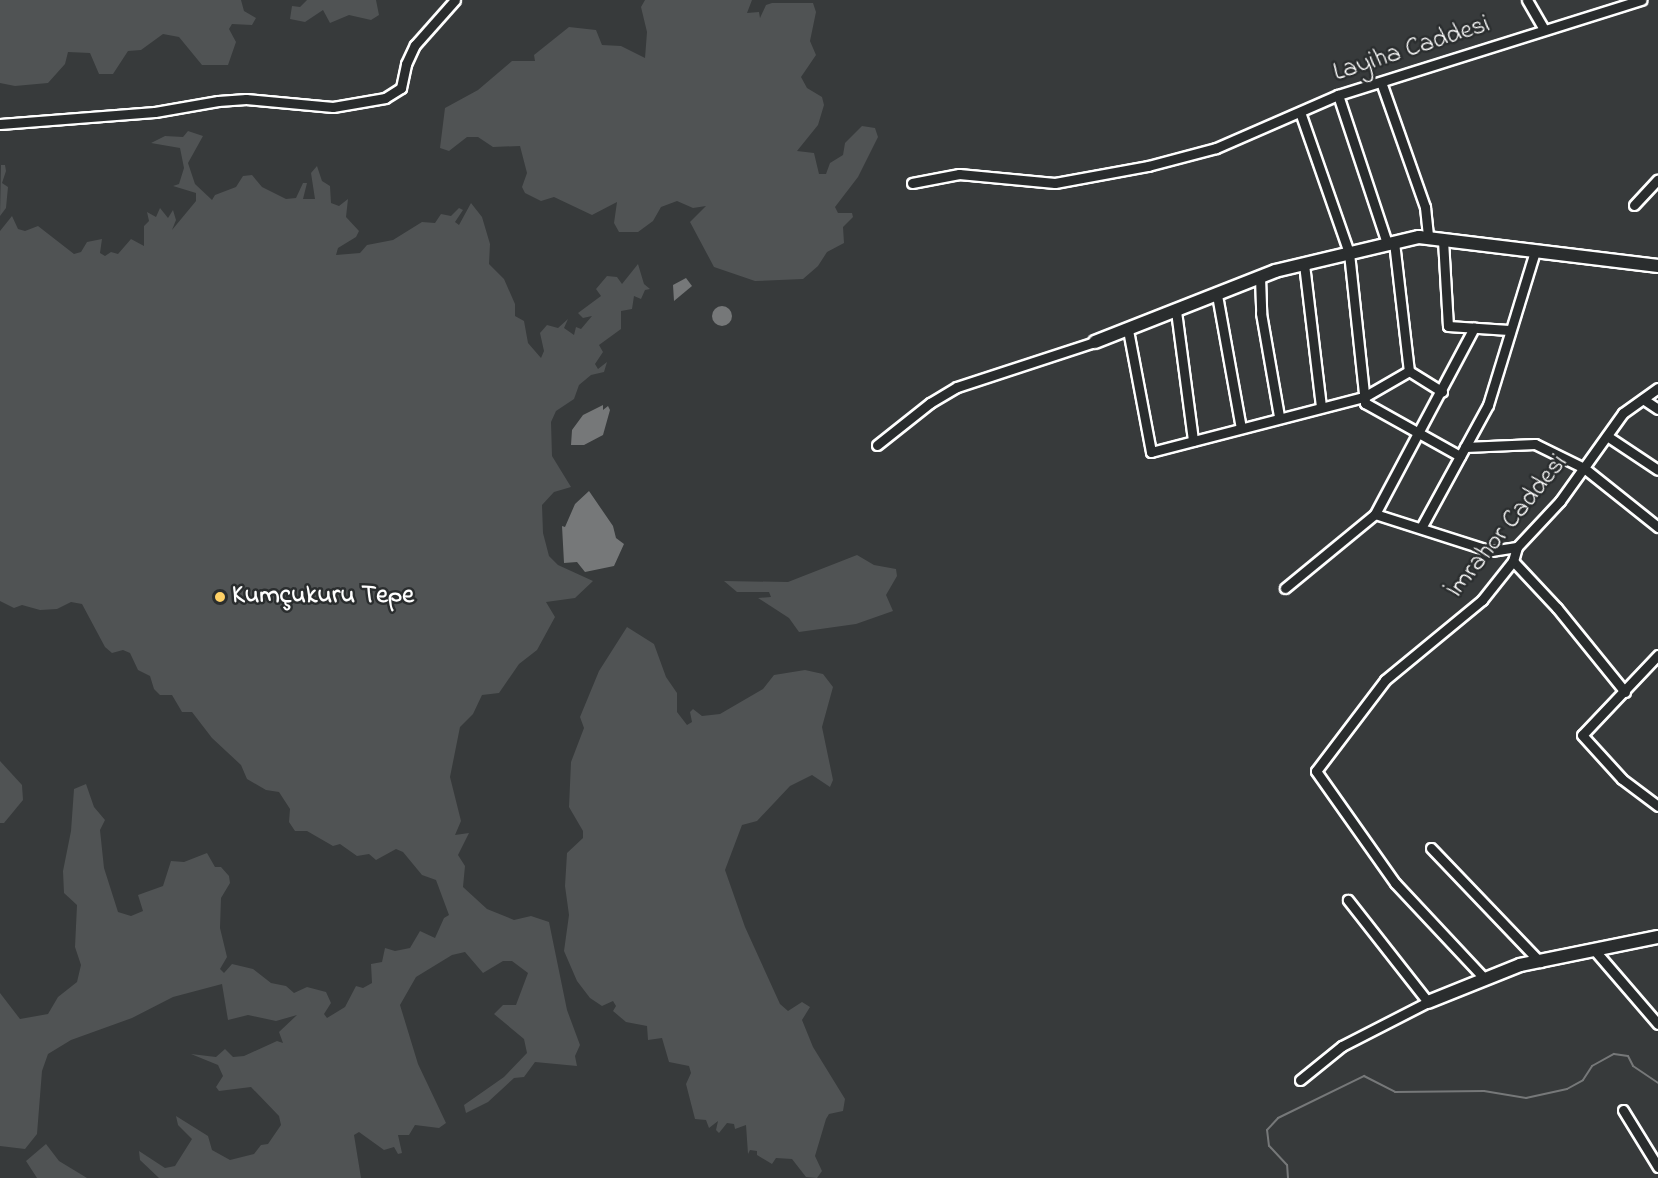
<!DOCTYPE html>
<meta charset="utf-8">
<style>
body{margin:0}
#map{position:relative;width:1658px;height:1178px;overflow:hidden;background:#373a3b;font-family:"Indie Flower",sans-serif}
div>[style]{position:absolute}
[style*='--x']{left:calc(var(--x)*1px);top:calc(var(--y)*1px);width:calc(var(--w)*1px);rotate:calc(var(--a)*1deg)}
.green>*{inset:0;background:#505354}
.water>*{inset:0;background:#767879}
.round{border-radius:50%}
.stream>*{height:2px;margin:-1px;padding:0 1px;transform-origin:1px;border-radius:1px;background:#767879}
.roads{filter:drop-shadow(2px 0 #fff) drop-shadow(-2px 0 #fff) drop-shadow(0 2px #fff) drop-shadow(0 -2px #fff)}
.minor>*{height:9px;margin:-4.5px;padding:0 4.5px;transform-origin:4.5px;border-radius:4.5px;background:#2a2d2e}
.tertiary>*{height:12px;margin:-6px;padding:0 6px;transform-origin:6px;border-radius:6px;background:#2a2d2e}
.dots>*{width:16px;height:16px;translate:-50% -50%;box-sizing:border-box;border:3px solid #2a2d2e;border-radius:50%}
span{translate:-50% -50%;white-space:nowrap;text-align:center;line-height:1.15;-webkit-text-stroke:5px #2a2d2e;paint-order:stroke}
.street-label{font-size:26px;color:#fff}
.poi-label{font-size:26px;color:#fff;font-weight:700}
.left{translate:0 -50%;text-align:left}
</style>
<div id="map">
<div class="green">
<i style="clip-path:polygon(0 0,241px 0,244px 11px,256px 18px,252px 25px,232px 24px,229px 29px,236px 42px,228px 65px,202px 65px,179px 37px,163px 34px,141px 50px,128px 51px,113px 74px,99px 74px,90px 53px,68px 52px,65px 64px,48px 83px,15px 86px,0 83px)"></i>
<i style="clip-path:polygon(307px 0,376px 0,379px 15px,371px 20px,349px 15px,330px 23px,323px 10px,305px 22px,290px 19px,292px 6px,300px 7px)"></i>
<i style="clip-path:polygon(645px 0,752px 0,747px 13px,759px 12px,760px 18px,766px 5px,772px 3px,813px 3px,816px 12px,810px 41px,816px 55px,801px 77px,807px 88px,822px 97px,824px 105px,818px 125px,797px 151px,814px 153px,819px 174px,826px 174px,830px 163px,843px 155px,845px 143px,862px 126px,875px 128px,878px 137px,858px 177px,835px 207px,838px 213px,852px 213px,853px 217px,843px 227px,844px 243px,827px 252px,818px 266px,803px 279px,755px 281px,714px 267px,690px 222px,706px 206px,693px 208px,677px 201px,661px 207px,653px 221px,638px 232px,619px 232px,614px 223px,617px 202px,592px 215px,554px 197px,541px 201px,525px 193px,522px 187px,527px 173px,520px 146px,493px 147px,478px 137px,467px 137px,449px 151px,440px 148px,445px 108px,478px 90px,512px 61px,535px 61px,534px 55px,569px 27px,596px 30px,602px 45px,621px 46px,645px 58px,647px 32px,641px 7px)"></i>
<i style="clip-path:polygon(188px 131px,203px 136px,188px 163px,195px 184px,212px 200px,215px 195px,236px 187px,243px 176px,252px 175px,262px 187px,286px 199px,296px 198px,303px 183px,307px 183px,303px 199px,315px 199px,311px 173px,317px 166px,322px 181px,330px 186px,331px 203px,339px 206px,348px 199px,346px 217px,359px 231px,356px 237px,338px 248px,336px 255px,360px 253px,367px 245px,393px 240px,422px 222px,435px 223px,441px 214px,451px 216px,459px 208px,463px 210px,455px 222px,459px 225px,471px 203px,482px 217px,490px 244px,489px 264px,504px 279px,515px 304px,515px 316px,524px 321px,528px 343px,541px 358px,544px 351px,540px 333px,547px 325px,558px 328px,568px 319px,564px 328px,574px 335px,576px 327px,581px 329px,592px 316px,583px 318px,578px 313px,601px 296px,596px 289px,607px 276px,617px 277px,622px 284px,638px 264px,644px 284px,650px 289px,645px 290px,641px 299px,634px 296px,632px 309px,621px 311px,621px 329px,599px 345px,603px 352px,595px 364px,598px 369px,607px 362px,604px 372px,591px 375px,579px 385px,574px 399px,556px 411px,551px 422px,552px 456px,571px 487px,554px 492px,542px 505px,543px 533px,549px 556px,558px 565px,593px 581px,575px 598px,546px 602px,555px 617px,537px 650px,519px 664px,499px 693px,482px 695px,473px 714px,460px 727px,450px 777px,461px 821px,455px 835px,469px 833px,458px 855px,465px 866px,463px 887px,487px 909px,514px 920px,531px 916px,549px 922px,567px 1010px,580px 1045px,575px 1056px,577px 1066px,535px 1062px,524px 1077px,514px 1078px,488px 1102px,466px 1113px,464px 1105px,504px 1077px,527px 1053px,524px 1039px,494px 1014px,503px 1005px,516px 1005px,528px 973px,512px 961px,503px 961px,483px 973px,465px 952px,452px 955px,416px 977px,400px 1005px,418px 1064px,446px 1123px,439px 1128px,415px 1125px,409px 1135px,398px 1135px,402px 1153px,398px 1154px,394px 1147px,384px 1150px,359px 1132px,354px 1135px,361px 1178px,159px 1178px,140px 1160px,139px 1151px,165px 1168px,175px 1166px,192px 1139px,178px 1125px,176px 1116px,208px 1136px,212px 1150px,230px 1160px,254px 1154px,261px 1145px,268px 1144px,281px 1125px,279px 1116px,251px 1087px,219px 1091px,216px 1087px,223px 1076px,218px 1065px,191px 1054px,216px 1057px,225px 1049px,233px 1057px,244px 1056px,277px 1041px,283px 1043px,279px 1032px,297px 1015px,276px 1021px,248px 1015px,228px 1020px,222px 984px,173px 997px,132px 1018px,71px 1040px,48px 1054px,42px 1071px,37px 1134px,25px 1149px,0 1146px,0 993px,20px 1019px,48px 1014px,58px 997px,77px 982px,81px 965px,75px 947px,77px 905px,64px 893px,63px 871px,71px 831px,74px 789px,86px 784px,94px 807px,105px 820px,100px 830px,104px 868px,118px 912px,131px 916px,143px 911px,138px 895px,163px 886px,171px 861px,184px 862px,207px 853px,215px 867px,221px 867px,229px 876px,230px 883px,221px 898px,220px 928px,227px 957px,220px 969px,224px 973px,232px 964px,253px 969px,271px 983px,286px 986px,294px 993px,307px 987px,326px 992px,331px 1003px,324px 1014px,327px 1018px,345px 1007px,356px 986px,363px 988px,372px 983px,371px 964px,382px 962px,385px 948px,395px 951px,410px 948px,420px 931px,435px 938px,444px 918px,449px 915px,436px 880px,422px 875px,403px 852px,396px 849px,376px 860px,369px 854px,357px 856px,340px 844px,333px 846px,307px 831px,295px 831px,289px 822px,290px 809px,279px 792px,266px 790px,247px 779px,241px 765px,212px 738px,192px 712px,182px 712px,172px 695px,160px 695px,154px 689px,150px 676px,138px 670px,130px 653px,123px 650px,112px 653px,105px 647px,82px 604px,71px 602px,57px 609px,40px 610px,22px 605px,14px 608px,0 601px,0 231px,12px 216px,18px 229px,25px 231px,38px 226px,74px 254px,81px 252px,87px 242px,102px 239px,100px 253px,105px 256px,111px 252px,118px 254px,131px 239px,144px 246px,144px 226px,149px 221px,147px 212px,156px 217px,160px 208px,168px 218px,173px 210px,176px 220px,172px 230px,196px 201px,196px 193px,173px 186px,179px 184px,184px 168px,180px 148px,151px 143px,165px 136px,183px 137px)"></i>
<i style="clip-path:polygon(1px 165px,5px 165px,6px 171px,2px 183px,8px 187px,6px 208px,0 216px)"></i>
<i style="clip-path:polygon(857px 555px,874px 565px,896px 569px,897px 576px,886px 595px,893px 611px,856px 624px,799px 632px,789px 618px,758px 598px,771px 597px,769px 592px,737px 592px,724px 581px,788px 582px)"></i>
<i style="clip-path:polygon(627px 627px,654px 644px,666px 677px,677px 693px,677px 712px,687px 725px,692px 722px,690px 712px,693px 709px,702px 716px,720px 714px,763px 689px,774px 675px,805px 670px,823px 674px,833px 687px,822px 727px,833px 780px,830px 787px,812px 775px,790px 786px,757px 821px,742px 825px,725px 870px,745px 927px,780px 1004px,788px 1011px,802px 1002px,810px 1007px,802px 1020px,813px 1047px,845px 1099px,843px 1111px,829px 1114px,826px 1119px,815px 1156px,822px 1171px,817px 1178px,806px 1177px,792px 1159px,776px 1158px,772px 1164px,757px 1155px,757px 1151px,750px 1150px,748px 1154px,746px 1125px,735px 1129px,734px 1124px,727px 1123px,719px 1133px,716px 1130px,718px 1121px,709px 1128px,706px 1120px,695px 1119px,686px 1084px,691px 1073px,689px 1066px,669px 1062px,662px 1038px,648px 1040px,647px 1026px,626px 1022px,613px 1011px,616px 1006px,613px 1001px,602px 1006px,590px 998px,577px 981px,564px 951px,569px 915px,565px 886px,567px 853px,583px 838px,583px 831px,569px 807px,571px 762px,584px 728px,580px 717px,599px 671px)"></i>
<i style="clip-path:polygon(0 761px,22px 785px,23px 800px,4px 823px,0 823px)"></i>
<i style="clip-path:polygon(46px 1144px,59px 1161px,87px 1178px,37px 1178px,26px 1161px)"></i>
</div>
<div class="water">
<i style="clip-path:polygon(686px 278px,692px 286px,674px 301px,673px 285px)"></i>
<i class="round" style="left:712px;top:306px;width:20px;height:20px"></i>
<i style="clip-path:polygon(603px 405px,603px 410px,608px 406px,610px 410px,603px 435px,584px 445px,571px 445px,572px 430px,583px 415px)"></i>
<i style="clip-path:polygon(589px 491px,613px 526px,616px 538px,624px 544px,614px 566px,585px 572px,577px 562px,564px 563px,562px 526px,565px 527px,575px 504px)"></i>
</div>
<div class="stream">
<i style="--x:1288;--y:1178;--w:13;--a:-94"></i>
<i style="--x:1287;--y:1165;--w:26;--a:-133"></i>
<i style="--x:1269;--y:1146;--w:16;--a:-97"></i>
<i style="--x:1267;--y:1130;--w:16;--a:-47"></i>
<i style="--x:1278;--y:1118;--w:96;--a:-26"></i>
<i style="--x:1364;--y:1076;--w:35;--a:27"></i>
<i style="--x:1395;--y:1092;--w:89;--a:-0.6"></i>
<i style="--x:1484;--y:1091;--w:43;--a:9.5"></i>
<i style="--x:1526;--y:1098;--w:42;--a:-12.4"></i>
<i style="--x:1567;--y:1089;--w:18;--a:-29"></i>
<i style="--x:1583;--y:1080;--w:17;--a:-57"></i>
<i style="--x:1592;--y:1066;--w:25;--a:-29"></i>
<i style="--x:1614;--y:1054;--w:14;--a:8"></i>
<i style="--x:1628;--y:1056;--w:11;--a:63"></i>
<i style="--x:1633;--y:1066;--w:30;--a:34"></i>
</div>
<div class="roads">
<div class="minor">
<i style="--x:1527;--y:0;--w:34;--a:60"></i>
<i style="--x:1381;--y:82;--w:133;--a:70.6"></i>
<i style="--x:1425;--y:207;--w:31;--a:84"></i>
<i style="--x:1338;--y:95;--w:156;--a:71.7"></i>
<i style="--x:1300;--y:112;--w:149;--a:70.8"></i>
<i style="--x:1349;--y:253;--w:151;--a:83.9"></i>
<i style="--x:1365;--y:403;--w:109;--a:29.2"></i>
<i style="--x:0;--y:124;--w:155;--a:-4.4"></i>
<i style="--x:155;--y:112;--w:64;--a:-9.9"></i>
<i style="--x:218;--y:101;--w:28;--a:-4"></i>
<i style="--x:246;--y:99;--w:87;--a:5.3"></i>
<i style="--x:333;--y:107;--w:53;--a:-9.8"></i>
<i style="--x:385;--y:98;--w:19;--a:-32"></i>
<i style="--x:401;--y:88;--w:25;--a:-78"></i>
<i style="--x:406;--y:64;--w:21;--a:-65"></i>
<i style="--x:415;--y:45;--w:60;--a:-48.4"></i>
<i style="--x:912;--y:183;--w:48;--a:-10.8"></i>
<i style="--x:959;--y:174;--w:96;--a:5.4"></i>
<i style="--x:1055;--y:183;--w:95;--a:-10.4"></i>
<i style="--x:1148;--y:166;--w:70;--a:-14.8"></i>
<i style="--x:1216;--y:148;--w:133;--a:-23.5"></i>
<i style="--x:1338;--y:95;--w:318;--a:-17.4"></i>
<i style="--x:1634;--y:205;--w:35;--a:-47"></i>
<i style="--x:1443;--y:240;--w:86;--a:86.7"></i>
<i style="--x:1448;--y:326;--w:61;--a:3.8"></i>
<i style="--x:1394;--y:242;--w:130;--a:83.4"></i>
<i style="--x:1409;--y:371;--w:39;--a:32"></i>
<i style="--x:1304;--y:264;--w:144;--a:83.2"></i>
<i style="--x:1260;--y:277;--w:36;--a:88"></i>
<i style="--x:1261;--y:313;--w:105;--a:80.1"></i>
<i style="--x:1217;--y:295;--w:135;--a:79.8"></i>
<i style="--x:1176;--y:311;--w:131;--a:82.5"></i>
<i style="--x:1128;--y:330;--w:124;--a:79.3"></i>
<i style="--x:1151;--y:452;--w:220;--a:-14.5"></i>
<i style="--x:1364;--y:397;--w:52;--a:-30"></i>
<i style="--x:1643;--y:399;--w:18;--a:34"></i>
<i style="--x:1607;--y:436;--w:61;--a:33.7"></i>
<i style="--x:877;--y:445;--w:68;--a:-38.4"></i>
<i style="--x:930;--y:403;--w:31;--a:-31"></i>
<i style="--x:957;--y:387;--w:145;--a:-18.1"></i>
<i style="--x:1465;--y:447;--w:70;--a:-2.5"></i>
<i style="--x:1535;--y:444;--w:55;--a:26.1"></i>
<i style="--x:1584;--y:468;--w:95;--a:38.6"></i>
<i style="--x:1375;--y:514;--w:122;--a:17.7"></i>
<i style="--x:1491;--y:551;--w:26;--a:-9"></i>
<i style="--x:1422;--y:526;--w:138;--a:-61.4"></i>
<i style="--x:1488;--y:405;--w:161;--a:-73"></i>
<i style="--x:1513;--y:561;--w:64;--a:46.9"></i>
<i style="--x:1557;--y:608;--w:108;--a:51"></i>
<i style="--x:1285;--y:588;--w:117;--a:-39.4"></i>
<i style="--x:1375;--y:514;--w:211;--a:-62"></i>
<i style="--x:1658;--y:655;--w:110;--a:133.5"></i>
<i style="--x:1582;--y:735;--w:59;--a:47.7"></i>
<i style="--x:1622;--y:779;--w:45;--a:36.9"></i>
<i style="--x:1431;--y:848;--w:158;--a:46.3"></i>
<i style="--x:1596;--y:952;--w:95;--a:49.3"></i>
<i style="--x:1484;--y:978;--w:130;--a:-133.1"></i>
<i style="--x:1395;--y:883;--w:137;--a:-125.2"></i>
<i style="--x:1316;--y:771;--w:114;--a:-52.8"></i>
<i style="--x:1385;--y:680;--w:126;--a:-39.5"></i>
<i style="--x:1482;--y:600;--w:50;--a:-51.5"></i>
<i style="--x:1513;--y:561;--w:15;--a:-74"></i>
<i style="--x:1517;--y:547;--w:63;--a:-46.9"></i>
<i style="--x:1560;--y:501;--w:108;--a:-54.4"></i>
<i style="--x:1623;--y:413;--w:43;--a:-35.5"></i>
<i style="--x:1300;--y:1080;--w:54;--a:-39"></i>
<i style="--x:1342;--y:1046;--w:97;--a:-27.1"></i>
<i style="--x:1428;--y:1002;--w:130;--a:-128.1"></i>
<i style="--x:1623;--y:1110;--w:67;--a:58.4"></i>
</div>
<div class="tertiary">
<i style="--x:1095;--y:342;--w:193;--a:-21.5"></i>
<i style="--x:1275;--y:271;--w:148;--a:-13.3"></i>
<i style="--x:1419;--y:237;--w:241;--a:6.9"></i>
<i style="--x:1428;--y:1002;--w:99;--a:-21.9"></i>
<i style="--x:1520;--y:965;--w:141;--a:-11.5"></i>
</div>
</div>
<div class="dots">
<i style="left:220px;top:597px;background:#ffd166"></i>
</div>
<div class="street-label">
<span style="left:1412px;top:50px;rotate:-18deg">Layiha Caddesi</span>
<span style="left:1508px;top:527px;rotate:-51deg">İmrahor Caddesi</span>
</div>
<div class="poi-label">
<span class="left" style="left:232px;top:597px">Kumçukuru Tepe</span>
</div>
</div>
